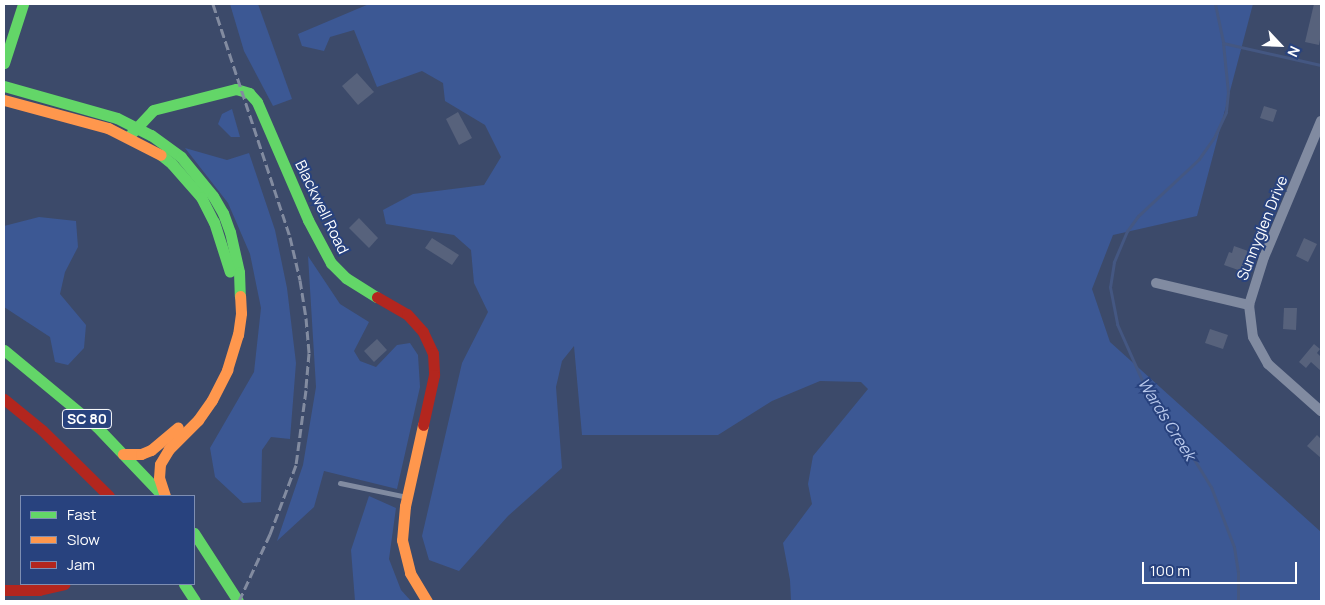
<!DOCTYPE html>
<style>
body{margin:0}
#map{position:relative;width:1325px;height:605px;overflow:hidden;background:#3c4a6a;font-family:Manrope,sans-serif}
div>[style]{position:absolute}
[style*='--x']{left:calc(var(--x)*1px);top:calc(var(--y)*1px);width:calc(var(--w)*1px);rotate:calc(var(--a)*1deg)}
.green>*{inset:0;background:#3c5894}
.stream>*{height:3px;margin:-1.5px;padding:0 1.5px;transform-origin:1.5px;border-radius:1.5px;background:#445782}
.building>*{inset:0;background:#57627c}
.lane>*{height:5px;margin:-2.5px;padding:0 2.5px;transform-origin:2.5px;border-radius:2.5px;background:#818ba1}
.street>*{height:10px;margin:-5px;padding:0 5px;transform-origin:5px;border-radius:5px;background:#818ba1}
.fast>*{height:11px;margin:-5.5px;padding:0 5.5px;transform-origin:5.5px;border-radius:5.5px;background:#63d668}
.slow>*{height:11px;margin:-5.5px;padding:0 5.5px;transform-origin:5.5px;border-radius:5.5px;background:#ff974d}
.jam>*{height:11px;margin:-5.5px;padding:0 5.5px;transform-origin:5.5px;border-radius:5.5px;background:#b3261e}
.rail>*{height:3px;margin-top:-1.5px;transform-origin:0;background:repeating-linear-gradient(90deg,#828ba0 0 9px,transparent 0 13px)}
span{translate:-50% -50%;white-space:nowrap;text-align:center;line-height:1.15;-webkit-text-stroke:4px #28427e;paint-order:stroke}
.shield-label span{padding:1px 4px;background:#28427e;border:1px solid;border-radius:4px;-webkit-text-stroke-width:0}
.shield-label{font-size:14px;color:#fff;font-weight:700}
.street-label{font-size:15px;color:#fff}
.water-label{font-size:16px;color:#bacaed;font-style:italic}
.frame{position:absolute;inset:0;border:5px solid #fff;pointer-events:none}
.legend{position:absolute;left:20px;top:495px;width:175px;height:90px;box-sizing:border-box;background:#28427e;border:1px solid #7e8eb2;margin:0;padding:6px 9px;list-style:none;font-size:15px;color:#fff}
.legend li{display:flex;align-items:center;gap:10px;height:25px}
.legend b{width:25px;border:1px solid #7e8eb2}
.north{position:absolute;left:1255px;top:20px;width:50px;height:50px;-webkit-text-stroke:4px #28427e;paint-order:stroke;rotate:115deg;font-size:14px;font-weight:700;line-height:20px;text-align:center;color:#fff}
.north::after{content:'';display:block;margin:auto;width:18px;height:22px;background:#fff;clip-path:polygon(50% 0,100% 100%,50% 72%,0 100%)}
.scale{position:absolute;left:1142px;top:562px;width:155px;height:22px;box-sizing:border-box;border:2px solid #fff;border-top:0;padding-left:6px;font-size:15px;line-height:18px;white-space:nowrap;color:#fff;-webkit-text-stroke:4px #28427e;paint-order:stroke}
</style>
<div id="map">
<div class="green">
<i style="clip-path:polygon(230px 4px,258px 4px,292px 99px,273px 106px,244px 51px)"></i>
<i style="clip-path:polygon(369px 4px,1253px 4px,1197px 216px,1113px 235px,1092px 289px,1110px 342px,1321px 532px,1321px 601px,791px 601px,790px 580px,783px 543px,812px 504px,808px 484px,813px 456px,868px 389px,861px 382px,820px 381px,772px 401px,718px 435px,582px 435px,574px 346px,562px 361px,556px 387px,562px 468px,508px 516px,459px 571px,429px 560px,422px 536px,462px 363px,488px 312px,474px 283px,471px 250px,454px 235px,386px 224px,383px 210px,413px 194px,484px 185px,501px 157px,485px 125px,445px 101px,443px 83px,422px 71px,377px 87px,354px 30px,330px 37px,324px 51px,302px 46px,298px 34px)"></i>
<i style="clip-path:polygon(232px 109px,240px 137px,231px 137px,218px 124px,222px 114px)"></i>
<i style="clip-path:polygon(185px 148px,227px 160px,249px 153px,275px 230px,287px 288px,296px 363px,290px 439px,271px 437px,262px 450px,261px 502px,243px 503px,215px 477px,210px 448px,254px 372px,261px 308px,250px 254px,228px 203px)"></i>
<i style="clip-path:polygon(39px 217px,76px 221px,78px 247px,65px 272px,60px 294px,86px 325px,84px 348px,68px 365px,55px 362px,50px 337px,4px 307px,4px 226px)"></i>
<i style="clip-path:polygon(308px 256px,340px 304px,369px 322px,354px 351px,360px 361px,376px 367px,397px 345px,410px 343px,418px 355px,420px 387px,397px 489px,324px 471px,314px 507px,277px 541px,303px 465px,316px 387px)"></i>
<i style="clip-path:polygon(369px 496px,396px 508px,389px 559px,401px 590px,411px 601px,355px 601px,351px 550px)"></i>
</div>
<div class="stream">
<i style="--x:1215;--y:4;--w:40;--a:78"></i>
<i style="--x:1223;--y:43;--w:49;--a:84.2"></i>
<i style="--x:1228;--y:92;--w:20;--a:96"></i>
<i style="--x:1226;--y:112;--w:26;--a:115"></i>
<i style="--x:1215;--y:136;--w:28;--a:125"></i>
<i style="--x:1199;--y:159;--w:83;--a:136.9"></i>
<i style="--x:1138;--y:216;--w:19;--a:126"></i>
<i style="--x:1127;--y:231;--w:34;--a:113"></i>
<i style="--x:1114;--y:262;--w:25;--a:99"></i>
<i style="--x:1110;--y:287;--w:38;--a:79"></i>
<i style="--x:1117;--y:324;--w:69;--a:66"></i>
<i style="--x:1145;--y:387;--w:47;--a:53.6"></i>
<i style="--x:1173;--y:425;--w:73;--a:58.5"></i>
<i style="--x:1211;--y:487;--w:64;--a:69"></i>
<i style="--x:1234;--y:547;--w:25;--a:81"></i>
<i style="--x:1238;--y:572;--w:29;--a:90"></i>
<i style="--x:1223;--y:43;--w:100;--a:12.7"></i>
</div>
<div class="building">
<i style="clip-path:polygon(1314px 4px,1321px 4px,1321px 34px,1319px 45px,1305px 42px)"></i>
<i style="clip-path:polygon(357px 73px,374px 92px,358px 105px,342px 86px)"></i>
<i style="clip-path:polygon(1264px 106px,1277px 110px,1273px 122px,1260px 118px)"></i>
<i style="clip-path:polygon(458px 112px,472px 138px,459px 145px,446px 119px)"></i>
<i style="clip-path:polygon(359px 218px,378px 238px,369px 248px,349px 228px)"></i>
<i style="clip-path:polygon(432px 238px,459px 255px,452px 265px,425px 248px)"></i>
<i style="clip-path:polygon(1304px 238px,1317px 244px,1308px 262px,1296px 256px)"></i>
<i style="clip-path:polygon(1234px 246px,1248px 251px,1241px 271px,1224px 265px,1229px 252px,1232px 253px)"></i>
<i style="clip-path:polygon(1284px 308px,1297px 308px,1296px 330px,1283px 329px)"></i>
<i style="clip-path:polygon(1210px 329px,1228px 335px,1223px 349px,1205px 343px)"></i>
<i style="clip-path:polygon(377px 339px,387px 350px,374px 362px,364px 351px)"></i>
<i style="clip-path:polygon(1314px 344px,1320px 349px,1317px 353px,1321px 357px,1321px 371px,1311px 362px,1306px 368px,1299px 362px)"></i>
<i style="clip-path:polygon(1317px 435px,1321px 439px,1321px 458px,1307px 446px)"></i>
</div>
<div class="lane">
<i style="--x:340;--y:483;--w:68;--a:11.8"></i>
</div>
<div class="street">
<i style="--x:1321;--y:121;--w:147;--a:112.7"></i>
<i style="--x:1264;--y:257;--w:50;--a:107.4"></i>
<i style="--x:1249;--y:305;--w:32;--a:83"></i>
<i style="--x:1253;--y:337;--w:31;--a:61"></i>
<i style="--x:1268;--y:364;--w:71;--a:41.6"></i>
<i style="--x:1156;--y:283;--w:96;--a:13.3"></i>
</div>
<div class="fast">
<i style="--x:4;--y:63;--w:62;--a:-72.1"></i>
<i style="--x:4;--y:86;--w:117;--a:15.8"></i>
<i style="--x:117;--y:118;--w:38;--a:27"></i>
<i style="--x:151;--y:135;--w:37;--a:36"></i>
<i style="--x:181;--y:157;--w:50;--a:50.6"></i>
<i style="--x:213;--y:196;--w:20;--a:60"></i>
<i style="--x:223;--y:213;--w:20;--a:70"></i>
<i style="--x:230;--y:232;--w:41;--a:77.3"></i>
<i style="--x:239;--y:272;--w:24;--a:88"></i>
<i style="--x:129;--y:136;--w:35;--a:-47"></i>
<i style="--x:153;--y:110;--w:86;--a:-14.2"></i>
<i style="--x:236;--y:89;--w:14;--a:17"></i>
<i style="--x:249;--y:93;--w:12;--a:48"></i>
<i style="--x:257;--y:102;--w:129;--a:66.6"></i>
<i style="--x:308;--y:220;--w:49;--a:61.9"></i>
<i style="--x:331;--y:263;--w:21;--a:45"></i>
<i style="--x:346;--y:278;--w:36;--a:32"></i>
<i style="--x:161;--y:155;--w:14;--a:39"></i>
<i style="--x:172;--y:164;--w:44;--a:48.7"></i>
<i style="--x:201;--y:197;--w:28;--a:63"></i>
<i style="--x:214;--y:222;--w:52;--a:72.3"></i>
<i style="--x:4;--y:350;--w:121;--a:39.6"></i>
<i style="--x:97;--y:427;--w:95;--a:46.3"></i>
<i style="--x:194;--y:533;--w:81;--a:57.1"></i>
<i style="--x:184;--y:584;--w:20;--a:57"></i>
</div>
<div class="slow">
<i style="--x:4;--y:100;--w:108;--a:15.1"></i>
<i style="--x:108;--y:128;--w:59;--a:27"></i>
<i style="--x:423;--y:425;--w:83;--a:102.5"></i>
<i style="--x:405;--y:506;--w:34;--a:95"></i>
<i style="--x:402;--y:540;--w:34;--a:76"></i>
<i style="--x:410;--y:573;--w:33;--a:59"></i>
<i style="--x:123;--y:454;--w:18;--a:0"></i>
<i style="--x:141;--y:454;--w:11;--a:-22"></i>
<i style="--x:151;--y:450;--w:35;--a:-40"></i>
<i style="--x:165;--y:496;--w:19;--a:-108"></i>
<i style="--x:159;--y:478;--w:14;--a:-86"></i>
<i style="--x:160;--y:464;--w:17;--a:-59"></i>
<i style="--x:169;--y:449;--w:41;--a:-45"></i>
<i style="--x:198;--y:420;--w:24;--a:-55"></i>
<i style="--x:212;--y:400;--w:34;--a:-63"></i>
<i style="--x:227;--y:370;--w:37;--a:-73"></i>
<i style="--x:238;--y:335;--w:22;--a:-82"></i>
<i style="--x:241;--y:313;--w:17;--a:-93"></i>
</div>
<div class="jam">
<i style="--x:377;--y:297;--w:34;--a:30"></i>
<i style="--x:407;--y:314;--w:24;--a:48"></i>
<i style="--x:423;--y:332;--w:23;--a:65"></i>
<i style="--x:433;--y:353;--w:22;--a:87"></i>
<i style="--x:434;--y:375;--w:51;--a:102.4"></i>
<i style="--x:4;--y:399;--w:49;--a:39.2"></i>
<i style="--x:42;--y:430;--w:94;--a:44.6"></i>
<i style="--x:4;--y:590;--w:35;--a:0"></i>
<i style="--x:39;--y:590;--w:26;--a:-13"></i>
</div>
<div class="rail">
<i style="--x:213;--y:4;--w:245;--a:71.7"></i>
<i style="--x:290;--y:237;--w:44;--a:76.9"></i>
<i style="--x:300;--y:280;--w:38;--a:81"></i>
<i style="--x:306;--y:318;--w:35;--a:85"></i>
<i style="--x:309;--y:353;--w:37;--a:95"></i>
<i style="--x:306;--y:390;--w:76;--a:97.6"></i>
<i style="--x:296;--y:465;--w:74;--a:110.6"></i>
<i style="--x:270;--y:534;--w:74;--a:114.8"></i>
</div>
<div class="shield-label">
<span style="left:87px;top:419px">SC 80</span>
</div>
<div class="street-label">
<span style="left:322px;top:207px;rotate:64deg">Blackwell Road</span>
<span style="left:1262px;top:228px;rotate:-68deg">Sunnyglen Drive</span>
</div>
<div class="water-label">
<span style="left:1167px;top:419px;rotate:58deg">Wards Creek</span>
</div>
<div class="frame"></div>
<ul class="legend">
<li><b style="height:6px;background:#63d668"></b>Fast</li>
<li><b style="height:6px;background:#ff974d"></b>Slow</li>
<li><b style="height:6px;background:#b3261e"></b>Jam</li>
</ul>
<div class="north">N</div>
<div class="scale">100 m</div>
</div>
